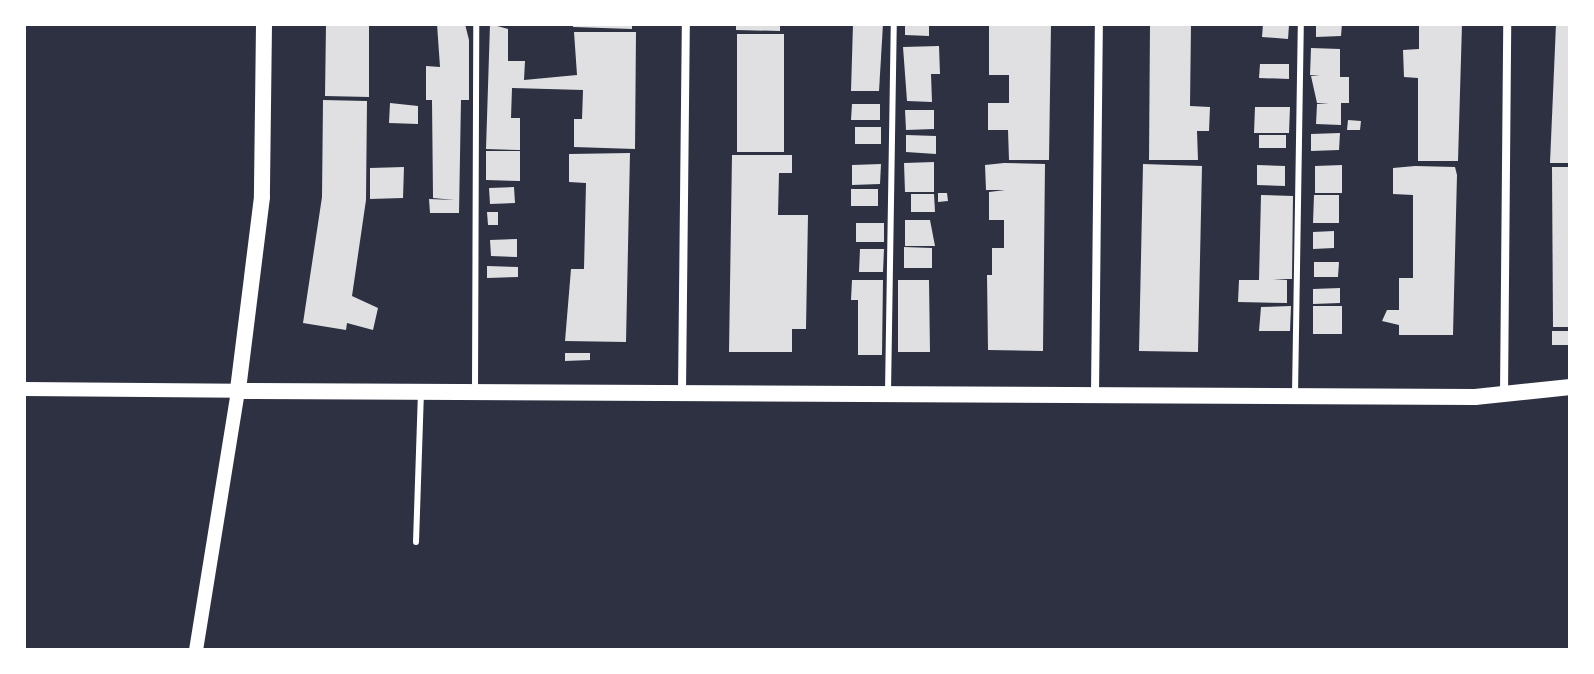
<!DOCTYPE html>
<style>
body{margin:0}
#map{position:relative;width:1594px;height:674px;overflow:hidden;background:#2d3142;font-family:"Fira Sans",sans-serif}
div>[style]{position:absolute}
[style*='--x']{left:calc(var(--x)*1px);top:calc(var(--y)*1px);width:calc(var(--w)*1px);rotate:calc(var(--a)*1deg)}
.building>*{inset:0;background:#e0e0e3}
.service>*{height:6px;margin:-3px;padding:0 3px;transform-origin:3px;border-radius:3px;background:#fff}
.minor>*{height:8px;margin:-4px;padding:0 4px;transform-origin:4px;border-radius:4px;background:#fff}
.tertiary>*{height:14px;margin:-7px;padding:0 7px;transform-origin:7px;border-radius:7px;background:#fff}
.secondary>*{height:16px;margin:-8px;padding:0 8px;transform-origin:8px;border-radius:8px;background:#fff}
span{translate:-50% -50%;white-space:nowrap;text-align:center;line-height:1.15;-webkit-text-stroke:8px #fff;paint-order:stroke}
.frame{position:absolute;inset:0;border:26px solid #fff;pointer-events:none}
</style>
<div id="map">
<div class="building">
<i style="clip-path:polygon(326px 24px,369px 24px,369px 97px,325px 96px)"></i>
<i style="clip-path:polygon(437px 24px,465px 24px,469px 40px,469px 100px,461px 100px,459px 213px,430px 213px,429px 199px,455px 200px,433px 198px,432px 100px,426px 100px,426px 66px,440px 67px)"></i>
<i style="clip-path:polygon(490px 24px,508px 29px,508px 61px,525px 61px,524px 80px,577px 75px,574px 32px,636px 32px,635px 149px,574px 147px,574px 119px,582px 119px,583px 90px,512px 88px,511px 118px,520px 118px,520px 150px,486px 149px)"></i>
<i style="clip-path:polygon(573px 24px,632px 24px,632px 29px,573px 27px)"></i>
<i style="clip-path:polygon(736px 24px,780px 24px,780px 31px,736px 30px)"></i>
<i style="clip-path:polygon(853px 24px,883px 24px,879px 91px,851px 91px)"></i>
<i style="clip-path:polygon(905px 24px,929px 24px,929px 36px,905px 35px)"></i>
<i style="clip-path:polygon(989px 24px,1051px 24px,1049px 160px,1009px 160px,1008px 130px,988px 130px,988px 103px,1009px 103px,1009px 75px,989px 75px)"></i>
<i style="clip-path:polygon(1150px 24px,1191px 24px,1190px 106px,1210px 107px,1209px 131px,1197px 131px,1198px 160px,1149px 160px)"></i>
<i style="clip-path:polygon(1263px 24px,1289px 25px,1288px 39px,1262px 37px)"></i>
<i style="clip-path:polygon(1316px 24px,1342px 24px,1341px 36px,1316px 37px)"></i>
<i style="clip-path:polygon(1419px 24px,1462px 24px,1458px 161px,1418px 161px,1418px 78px,1404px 77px,1403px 50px,1419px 49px)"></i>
<i style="clip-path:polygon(1556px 24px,1570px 24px,1570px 163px,1550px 163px)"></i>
<i style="clip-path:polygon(737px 34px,784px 34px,784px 152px,737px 152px)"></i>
<i style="clip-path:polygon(939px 46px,940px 74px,931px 74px,932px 102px,907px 101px,903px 47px)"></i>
<i style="clip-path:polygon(1311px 48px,1340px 49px,1340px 77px,1349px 77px,1349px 103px,1341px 103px,1341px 125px,1316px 124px,1317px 104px,1329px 103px,1317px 103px,1311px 76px,1320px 76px,1310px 75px)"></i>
<i style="clip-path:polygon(1260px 64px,1289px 64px,1289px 79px,1259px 78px)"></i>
<i style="clip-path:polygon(323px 100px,367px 101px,366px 200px,352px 296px,378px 308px,373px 330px,347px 323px,346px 330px,303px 323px,322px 197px)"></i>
<i style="clip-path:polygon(390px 103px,418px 106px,418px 124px,389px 123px)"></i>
<i style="clip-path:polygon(852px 104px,880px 104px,880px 120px,851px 120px)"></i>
<i style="clip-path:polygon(1255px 107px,1290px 107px,1289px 133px,1254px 133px)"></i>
<i style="clip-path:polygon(905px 110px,934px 110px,934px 129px,906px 130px)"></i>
<i style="clip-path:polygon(1348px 120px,1361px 121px,1360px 130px,1347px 130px)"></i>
<i style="clip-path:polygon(855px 127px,881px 127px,881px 144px,855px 144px)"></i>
<i style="clip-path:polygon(1340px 133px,1339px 150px,1311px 151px,1311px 134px)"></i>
<i style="clip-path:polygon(906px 135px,936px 136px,936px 154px,906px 152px)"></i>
<i style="clip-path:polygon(1259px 135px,1286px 135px,1286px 148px,1259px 148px)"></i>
<i style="clip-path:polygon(486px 151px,520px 151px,520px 181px,486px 180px)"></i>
<i style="clip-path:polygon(630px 153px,626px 342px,565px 341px,571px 269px,584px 269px,586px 183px,569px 182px,569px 154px)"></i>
<i style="clip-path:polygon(732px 155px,792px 155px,792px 173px,779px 173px,778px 215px,808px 215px,806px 329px,792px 329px,792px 352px,729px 352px)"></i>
<i style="clip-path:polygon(934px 162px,934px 192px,905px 192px,904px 163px)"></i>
<i style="clip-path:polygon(1004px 163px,1045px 164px,1043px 351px,988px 350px,987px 275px,992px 275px,992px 248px,1004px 248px,1004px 220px,989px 220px,989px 192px,1005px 190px,986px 190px,985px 165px)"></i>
<i style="clip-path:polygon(881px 164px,880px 184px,852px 185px,852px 165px)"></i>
<i style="clip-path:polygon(1143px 164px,1202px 166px,1198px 352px,1139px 351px)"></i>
<i style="clip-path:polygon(1257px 165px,1285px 166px,1285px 186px,1257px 185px)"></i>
<i style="clip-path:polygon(1342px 165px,1342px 193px,1315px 193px,1315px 166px)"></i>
<i style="clip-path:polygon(1415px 166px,1455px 167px,1457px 175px,1453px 335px,1399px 335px,1399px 325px,1382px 321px,1387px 310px,1399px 310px,1399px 278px,1413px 278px,1413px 195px,1393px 194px,1393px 168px)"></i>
<i style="clip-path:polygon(404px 167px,403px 198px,370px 199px,370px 168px)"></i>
<i style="clip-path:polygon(1552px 167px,1570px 167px,1570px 327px,1553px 327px)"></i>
<i style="clip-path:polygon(514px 187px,515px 203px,490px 204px,489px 188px)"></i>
<i style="clip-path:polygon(851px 189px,878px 189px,878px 206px,851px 206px)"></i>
<i style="clip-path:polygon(938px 193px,947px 193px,948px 201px,938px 202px)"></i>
<i style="clip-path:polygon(911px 194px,934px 194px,935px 212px,911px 212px)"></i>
<i style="clip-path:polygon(1261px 195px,1293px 196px,1292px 279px,1273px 279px,1287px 280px,1287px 303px,1238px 302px,1239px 280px,1259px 280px)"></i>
<i style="clip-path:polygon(1314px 195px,1339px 195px,1339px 223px,1313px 223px)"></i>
<i style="clip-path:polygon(487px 212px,498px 212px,498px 225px,488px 225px)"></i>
<i style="clip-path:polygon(905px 220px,930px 220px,935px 246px,905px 246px)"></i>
<i style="clip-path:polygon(856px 223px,884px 223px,884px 242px,856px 242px)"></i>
<i style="clip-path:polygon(1334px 231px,1334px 248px,1313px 249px,1313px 232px)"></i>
<i style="clip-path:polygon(517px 239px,517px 257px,491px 256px,490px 240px)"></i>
<i style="clip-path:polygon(904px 247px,932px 248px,932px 268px,904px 268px)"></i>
<i style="clip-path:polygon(860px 249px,884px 249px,883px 272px,859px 272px)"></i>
<i style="clip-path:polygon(1314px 262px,1339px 262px,1338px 277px,1314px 277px)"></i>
<i style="clip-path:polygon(487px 266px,518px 267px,518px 277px,487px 278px)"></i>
<i style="clip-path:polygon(852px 280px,883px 280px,882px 355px,858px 355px,858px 300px,851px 300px)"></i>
<i style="clip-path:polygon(898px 280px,929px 280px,930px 352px,898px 352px)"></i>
<i style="clip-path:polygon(1340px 288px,1340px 303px,1313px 304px,1313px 289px)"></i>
<i style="clip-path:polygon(1291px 306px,1290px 331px,1259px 331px,1261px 307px)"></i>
<i style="clip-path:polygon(1313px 306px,1342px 306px,1342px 334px,1313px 334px)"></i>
<i style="clip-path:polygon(1552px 331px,1570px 331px,1570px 345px,1552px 345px)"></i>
<i style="clip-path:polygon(565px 353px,590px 353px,590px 360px,565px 361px)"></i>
</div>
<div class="service">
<i style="--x:475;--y:391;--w:367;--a:-89.8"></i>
<i style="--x:888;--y:392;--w:368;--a:-89.1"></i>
<i style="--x:1295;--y:395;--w:371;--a:-89.1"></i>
<i style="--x:416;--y:542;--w:147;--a:-88.1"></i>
</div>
<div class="minor">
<i style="--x:682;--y:391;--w:367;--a:-89.4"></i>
<i style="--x:1095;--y:394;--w:370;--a:-89.4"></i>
<i style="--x:1504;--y:395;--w:371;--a:-89.5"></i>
</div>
<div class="tertiary">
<i style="--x:24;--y:389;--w:214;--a:0.5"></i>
<i style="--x:238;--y:391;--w:262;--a:99.2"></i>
</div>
<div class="secondary">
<i style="--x:264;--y:24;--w:173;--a:90.7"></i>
<i style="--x:262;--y:197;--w:195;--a:97.1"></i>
<i style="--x:238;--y:391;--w:1237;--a:0.28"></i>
<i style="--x:1475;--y:397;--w:96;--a:-6"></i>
</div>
<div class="frame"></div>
</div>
